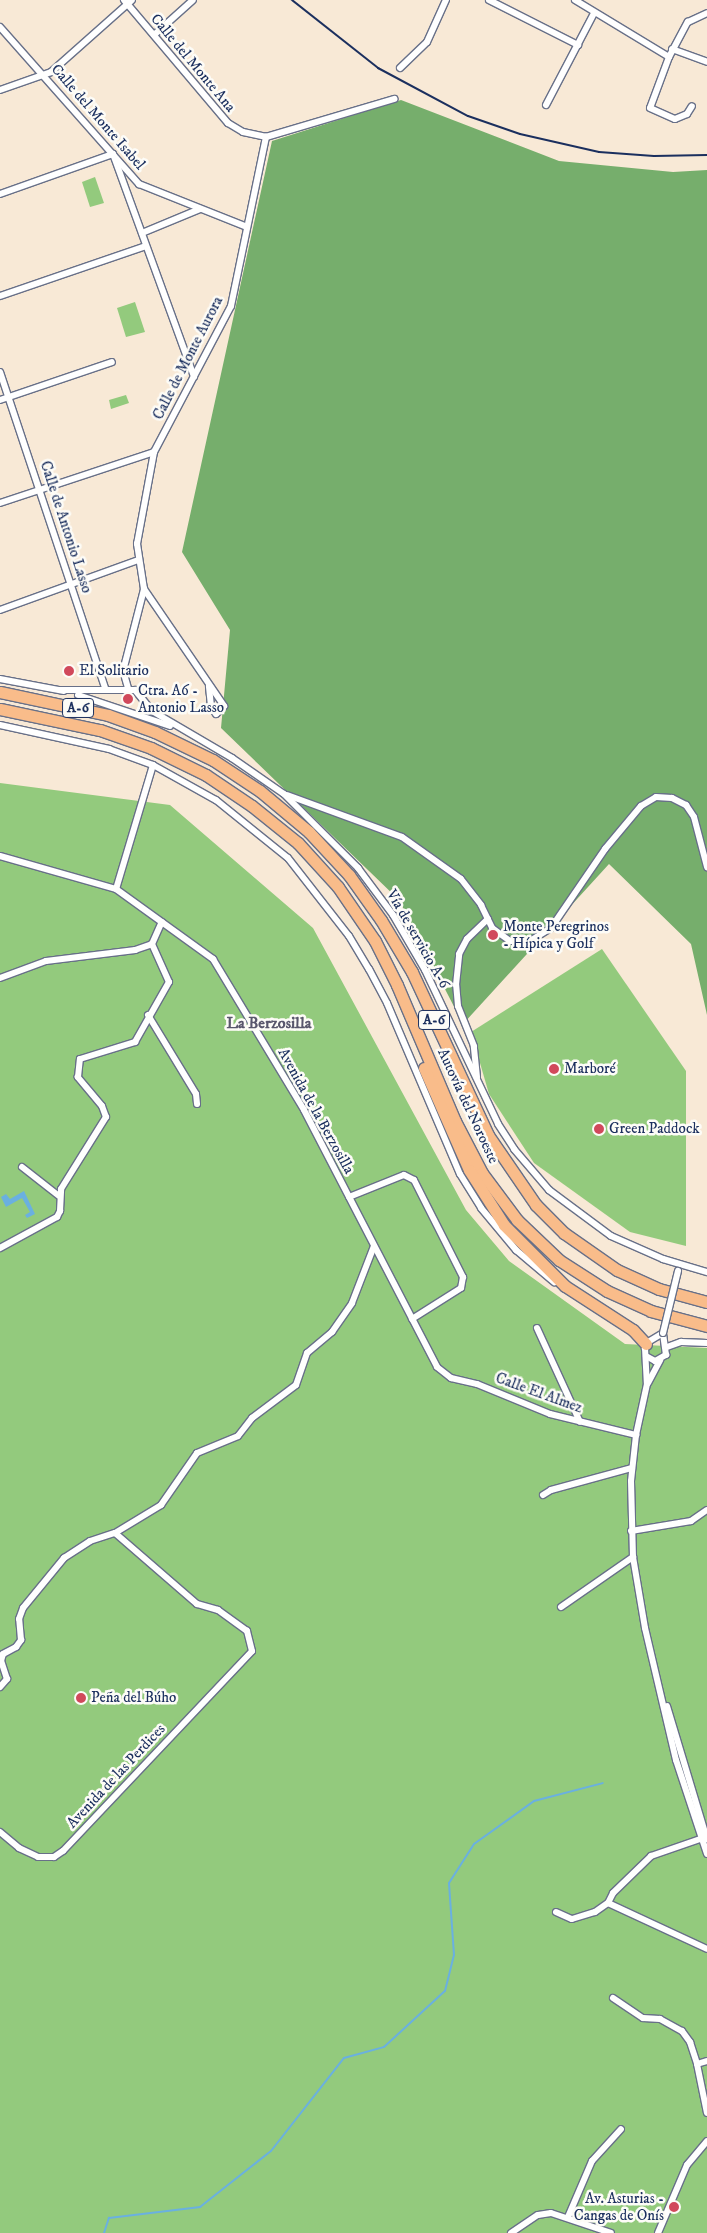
<!DOCTYPE html>
<meta charset="utf-8">
<style>
body{margin:0}
#map{position:relative;width:707px;height:2233px;overflow:hidden;background:#f8e9d6;font-family:"IM FELL DW Pica",serif}
div>[style]{position:absolute}
[style*='--x']{left:calc(var(--x)*1px);top:calc(var(--y)*1px);width:calc(var(--w)*1px);rotate:calc(var(--a)*1deg)}
.green>*{inset:0;background:#93ca7d}
.forest>*{inset:0;background:#76ae6c}
.water>*{inset:0;background:#6ab0e0}
.stream>*{height:2px;margin:-1px;padding:0 1px;transform-origin:1px;border-radius:1px;background:#6ab0e0}
.roads{filter:drop-shadow(1px 0 #687088) drop-shadow(-1px 0 #687088) drop-shadow(0 1px #687088) drop-shadow(0 -1px #687088)}
.street>*{height:6px;margin:-3px;padding:0 3px;transform-origin:3px;border-radius:3px;background:#fff}
.highway>*{height:11px;margin:-5.5px;padding:0 5.5px;transform-origin:5.5px;border-radius:5.5px;background:#f9bc8a}
.rail>*{height:2px;margin:-1px;padding:0 1px;transform-origin:1px;border-radius:1px;background:#1b2f5e}
.bridges{filter:drop-shadow(1px 0 #687088) drop-shadow(-1px 0 #687088) drop-shadow(0 1px #687088) drop-shadow(0 -1px #687088)}
.street-bridge>*{height:6px;margin:-3px;padding:0 3px;transform-origin:3px;border-radius:3px;background:#fff}
.dots>*{width:14px;height:14px;translate:-50% -50%;box-sizing:border-box;border:2px solid #fdfcf7;border-radius:50%}
span{translate:-50% -50%;white-space:nowrap;text-align:center;line-height:1.15;-webkit-text-stroke:5px #fdfcf7;paint-order:stroke}
.shield-label span{padding:1px 4px;background:#fdfcf7;border:1px solid;border-radius:4px;-webkit-text-stroke-width:0}
.shield-label{font-size:14px;color:#1b2f5e;font-weight:700}
.street-label{font-size:15px;color:#1b2f5e}
.poi-label{font-size:15px;color:#1b2f5e}
.left{translate:0 -50%;text-align:left}
.right{translate:-100% -50%;text-align:right}
.neighbourhood-label{font-size:16px;color:#59576c;font-weight:700}
</style>
<div id="map">
<div class="green">
<i style="clip-path:polygon(95px 177px,104px 203px,90px 207px,82px 182px)"></i>
<i style="clip-path:polygon(135px 302px,145px 332px,126px 337px,117px 308px)"></i>
<i style="clip-path:polygon(126px 395px,129px 403px,111px 409px,109px 400px)"></i>
<i style="clip-path:polygon(0 783px,170px 805px,313px 928px,466px 1210px,509px 1261px,625px 1344px,707px 1348px,707px 2233px,0 2233px)"></i>
<i style="clip-path:polygon(602px 949px,686px 1071px,686px 1246px,630px 1232px,534px 1163px,489px 1094px,471px 1032px)"></i>
</div>
<div class="forest">
<i style="clip-path:polygon(401px 100px,559px 161px,673px 172px,707px 170px,707px 1015px,691px 944px,609px 864px,463px 1024px,399px 900px,221px 728px,230px 630px,182px 552px,272px 141px)"></i>
</div>
<div class="water">
<i style="clip-path:polygon(24px 1191px,35px 1214px,27px 1218px,25px 1215px,30px 1212px,22px 1198px,6px 1207px,1px 1197px,6px 1194px,10px 1199px)"></i>
</div>
<div class="stream">
<i style="--x:104;--y:2233;--w:16;--a:-72"></i>
<i style="--x:109;--y:2218;--w:92;--a:-6.9"></i>
<i style="--x:200;--y:2207;--w:90;--a:-38.3"></i>
<i style="--x:271;--y:2151;--w:118;--a:-51.9"></i>
<i style="--x:344;--y:2058;--w:41;--a:-15.4"></i>
<i style="--x:384;--y:2047;--w:83;--a:-42.6"></i>
<i style="--x:445;--y:1991;--w:37;--a:-76"></i>
<i style="--x:454;--y:1955;--w:72;--a:-94"></i>
<i style="--x:449;--y:1883;--w:46;--a:-57.3"></i>
<i style="--x:474;--y:1844;--w:74;--a:-35.6"></i>
<i style="--x:534;--y:1801;--w:71;--a:-14.6"></i>
</div>
<div class="roads">
<div class="street">
<i style="--x:124;--y:0;--w:161;--a:49.8"></i>
<i style="--x:228;--y:123;--w:17;--a:31"></i>
<i style="--x:243;--y:132;--w:24;--a:12"></i>
<i style="--x:266;--y:137;--w:134;--a:-16.5"></i>
<i style="--x:489;--y:0;--w:100;--a:26.8"></i>
<i style="--x:575;--y:0;--w:110;--a:31.2"></i>
<i style="--x:669;--y:57;--w:40;--a:-62"></i>
<i style="--x:688;--y:22;--w:21;--a:-25"></i>
<i style="--x:0;--y:27;--w:210;--a:48.5"></i>
<i style="--x:139;--y:184;--w:116;--a:21.7"></i>
<i style="--x:154;--y:35;--w:52;--a:-41.9"></i>
<i style="--x:672;--y:49;--w:37;--a:20"></i>
<i style="--x:669;--y:57;--w:54;--a:110.4"></i>
<i style="--x:650;--y:108;--w:27;--a:24"></i>
<i style="--x:675;--y:119;--w:13;--a:-23"></i>
<i style="--x:687;--y:114;--w:9;--a:-58"></i>
<i style="--x:400;--y:68;--w:37;--a:-44"></i>
<i style="--x:427;--y:42;--w:46;--a:-65.7"></i>
<i style="--x:0;--y:90;--w:54;--a:-19.4"></i>
<i style="--x:51;--y:72;--w:108;--a:-41.6"></i>
<i style="--x:546;--y:105;--w:104;--a:-62.4"></i>
<i style="--x:0;--y:194;--w:120;--a:-19.5"></i>
<i style="--x:113;--y:154;--w:237;--a:70"></i>
<i style="--x:142;--y:233;--w:63;--a:-22.5"></i>
<i style="--x:0;--y:296;--w:154;--a:-18.9"></i>
<i style="--x:0;--y:372;--w:335;--a:71.6"></i>
<i style="--x:0;--y:400;--w:118;--a:-18.7"></i>
<i style="--x:0;--y:503;--w:162;--a:-18.3"></i>
<i style="--x:144;--y:589;--w:142;--a:55.6"></i>
<i style="--x:224;--y:706;--w:11;--a:135"></i>
<i style="--x:216;--y:714;--w:9;--a:-122"></i>
<i style="--x:211;--y:706;--w:20;--a:-96"></i>
<i style="--x:0;--y:610;--w:147;--a:-19.9"></i>
<i style="--x:0;--y:679;--w:65;--a:10.6"></i>
<i style="--x:128;--y:688;--w:18;--a:-106"></i>
<i style="--x:123;--y:671;--w:85;--a:-75.6"></i>
<i style="--x:144;--y:589;--w:46;--a:-98.8"></i>
<i style="--x:137;--y:544;--w:94;--a:-79.5"></i>
<i style="--x:154;--y:452;--w:165;--a:-62.2"></i>
<i style="--x:231;--y:306;--w:173;--a:-78.3"></i>
<i style="--x:60;--y:690;--w:75;--a:0"></i>
<i style="--x:135;--y:690;--w:27;--a:51"></i>
<i style="--x:152;--y:711;--w:93;--a:30.4"></i>
<i style="--x:232;--y:758;--w:63;--a:34.7"></i>
<i style="--x:284;--y:794;--w:105;--a:45"></i>
<i style="--x:358;--y:868;--w:59;--a:53.3"></i>
<i style="--x:393;--y:915;--w:64;--a:59.8"></i>
<i style="--x:425;--y:970;--w:170;--a:64.6"></i>
<i style="--x:498;--y:1124;--w:30;--a:57"></i>
<i style="--x:514;--y:1149;--w:54;--a:49.5"></i>
<i style="--x:549;--y:1190;--w:77;--a:36.6"></i>
<i style="--x:611;--y:1236;--w:57;--a:23.9"></i>
<i style="--x:663;--y:1259;--w:46;--a:16.5"></i>
<i style="--x:78;--y:695;--w:97;--a:18.6"></i>
<i style="--x:0;--y:725;--w:112;--a:12.4"></i>
<i style="--x:109;--y:749;--w:47;--a:20"></i>
<i style="--x:153;--y:765;--w:72;--a:29.1"></i>
<i style="--x:216;--y:800;--w:92;--a:38.9"></i>
<i style="--x:288;--y:858;--w:99;--a:52"></i>
<i style="--x:349;--y:936;--w:39;--a:59"></i>
<i style="--x:369;--y:969;--w:38;--a:62"></i>
<i style="--x:387;--y:1003;--w:186;--a:66.9"></i>
<i style="--x:460;--y:1174;--w:40;--a:58"></i>
<i style="--x:481;--y:1208;--w:55;--a:50.2"></i>
<i style="--x:516;--y:1250;--w:50;--a:40.1"></i>
<i style="--x:153;--y:765;--w:129;--a:106.6"></i>
<i style="--x:116;--y:889;--w:120;--a:35.8"></i>
<i style="--x:213;--y:959;--w:176;--a:58.9"></i>
<i style="--x:304;--y:1110;--w:289;--a:62.6"></i>
<i style="--x:437;--y:1367;--w:18;--a:38"></i>
<i style="--x:451;--y:1378;--w:27;--a:13"></i>
<i style="--x:477;--y:1384;--w:79;--a:22.3"></i>
<i style="--x:550;--y:1414;--w:89;--a:13.7"></i>
<i style="--x:287;--y:795;--w:122;--a:20.1"></i>
<i style="--x:402;--y:837;--w:72;--a:35.4"></i>
<i style="--x:461;--y:879;--w:33;--a:52"></i>
<i style="--x:481;--y:905;--w:25;--a:64"></i>
<i style="--x:492;--y:928;--w:22;--a:36"></i>
<i style="--x:510;--y:941;--w:20;--a:0"></i>
<i style="--x:530;--y:941;--w:25;--a:-32"></i>
<i style="--x:551;--y:928;--w:96;--a:-55.6"></i>
<i style="--x:605;--y:849;--w:56;--a:-50.1"></i>
<i style="--x:641;--y:806;--w:17;--a:-31"></i>
<i style="--x:656;--y:797;--w:16;--a:4"></i>
<i style="--x:672;--y:798;--w:16;--a:27"></i>
<i style="--x:686;--y:805;--w:14;--a:56"></i>
<i style="--x:694;--y:817;--w:52;--a:75.4"></i>
<i style="--x:0;--y:856;--w:121;--a:15.9"></i>
<i style="--x:0;--y:978;--w:49;--a:-20.3"></i>
<i style="--x:46;--y:961;--w:90;--a:-7"></i>
<i style="--x:135;--y:950;--w:18;--a:-19"></i>
<i style="--x:152;--y:944;--w:24;--a:-66"></i>
<i style="--x:148;--y:1015;--w:92;--a:58.7"></i>
<i style="--x:196;--y:1094;--w:10;--a:84"></i>
<i style="--x:477;--y:1077;--w:31;--a:-96"></i>
<i style="--x:474;--y:1046;--w:43;--a:-111.8"></i>
<i style="--x:458;--y:1006;--w:21;--a:-95"></i>
<i style="--x:456;--y:985;--w:31;--a:-84"></i>
<i style="--x:459;--y:954;--w:17;--a:-62"></i>
<i style="--x:467;--y:939;--w:29;--a:-44"></i>
<i style="--x:22;--y:1167;--w:47;--a:38.1"></i>
<i style="--x:349;--y:1197;--w:59;--a:-21.8"></i>
<i style="--x:404;--y:1175;--w:11;--a:27"></i>
<i style="--x:414;--y:1180;--w:109;--a:63.2"></i>
<i style="--x:463;--y:1277;--w:11;--a:100"></i>
<i style="--x:461;--y:1288;--w:58;--a:147.7"></i>
<i style="--x:0;--y:1248;--w:65;--a:-28.5"></i>
<i style="--x:57;--y:1217;--w:7;--a:-63"></i>
<i style="--x:60;--y:1211;--w:22;--a:-87"></i>
<i style="--x:61;--y:1189;--w:85;--a:-58"></i>
<i style="--x:106;--y:1117;--w:12;--a:-110"></i>
<i style="--x:102;--y:1106;--w:38;--a:-130"></i>
<i style="--x:78;--y:1077;--w:18;--a:-84"></i>
<i style="--x:80;--y:1059;--w:58;--a:-17.2"></i>
<i style="--x:135;--y:1042;--w:69;--a:-60.5"></i>
<i style="--x:169;--y:982;--w:42;--a:-114.1"></i>
<i style="--x:537;--y:1328;--w:103;--a:65.4"></i>
<i style="--x:663;--y:1333;--w:17;--a:149"></i>
<i style="--x:648;--y:1342;--w:7;--a:117"></i>
<i style="--x:645;--y:1348;--w:36;--a:87"></i>
<i style="--x:647;--y:1384;--w:52;--a:102.2"></i>
<i style="--x:636;--y:1435;--w:46;--a:96.2"></i>
<i style="--x:631;--y:1481;--w:76;--a:88.5"></i>
<i style="--x:633;--y:1557;--w:72;--a:80.4"></i>
<i style="--x:645;--y:1628;--w:136;--a:76.8"></i>
<i style="--x:676;--y:1760;--w:99;--a:71.7"></i>
<i style="--x:667;--y:1347;--w:15;--a:-20"></i>
<i style="--x:681;--y:1342;--w:26;--a:2"></i>
<i style="--x:646;--y:1356;--w:10;--a:29"></i>
<i style="--x:655;--y:1361;--w:13;--a:-29"></i>
<i style="--x:666;--y:1355;--w:22;--a:-98"></i>
<i style="--x:648;--y:1383;--w:26;--a:-62"></i>
<i style="--x:543;--y:1495;--w:9;--a:-32"></i>
<i style="--x:551;--y:1490;--w:84;--a:-15.2"></i>
<i style="--x:631;--y:1531;--w:61;--a:-9.5"></i>
<i style="--x:691;--y:1521;--w:19;--a:-35"></i>
<i style="--x:561;--y:1607;--w:88;--a:-34.8"></i>
<i style="--x:0;--y:1687;--w:11;--a:-49"></i>
<i style="--x:7;--y:1679;--w:19;--a:-108"></i>
<i style="--x:1;--y:1661;--w:7;--a:-74"></i>
<i style="--x:3;--y:1654;--w:15;--a:-28"></i>
<i style="--x:16;--y:1647;--w:9;--a:-54"></i>
<i style="--x:21;--y:1640;--w:21;--a:-95"></i>
<i style="--x:19;--y:1619;--w:12;--a:-70"></i>
<i style="--x:23;--y:1608;--w:65;--a:-50.6"></i>
<i style="--x:64;--y:1558;--w:31;--a:-33"></i>
<i style="--x:90;--y:1541;--w:26;--a:-18"></i>
<i style="--x:115;--y:1533;--w:54;--a:-31.3"></i>
<i style="--x:161;--y:1505;--w:63;--a:-55.3"></i>
<i style="--x:197;--y:1453;--w:44;--a:-22.5"></i>
<i style="--x:238;--y:1436;--w:23;--a:-52"></i>
<i style="--x:252;--y:1418;--w:55;--a:-36.9"></i>
<i style="--x:296;--y:1385;--w:34;--a:-71"></i>
<i style="--x:307;--y:1353;--w:33;--a:-40"></i>
<i style="--x:332;--y:1332;--w:35;--a:-55"></i>
<i style="--x:352;--y:1303;--w:61;--a:-68.9"></i>
<i style="--x:667;--y:1706;--w:139;--a:73.3"></i>
<i style="--x:0;--y:1832;--w:25;--a:40"></i>
<i style="--x:19;--y:1848;--w:21;--a:25"></i>
<i style="--x:38;--y:1857;--w:16;--a:0"></i>
<i style="--x:54;--y:1857;--w:11;--a:-34"></i>
<i style="--x:63;--y:1851;--w:275;--a:-46.6"></i>
<i style="--x:252;--y:1651;--w:21;--a:-104"></i>
<i style="--x:247;--y:1631;--w:36;--a:-144"></i>
<i style="--x:218;--y:1610;--w:22;--a:-164"></i>
<i style="--x:197;--y:1604;--w:108;--a:-139.1"></i>
<i style="--x:608;--y:1903;--w:109;--a:24.9"></i>
<i style="--x:556;--y:1912;--w:17;--a:24"></i>
<i style="--x:572;--y:1919;--w:24;--a:-17"></i>
<i style="--x:595;--y:1912;--w:16;--a:-35"></i>
<i style="--x:608;--y:1903;--w:11;--a:-63"></i>
<i style="--x:613;--y:1893;--w:53;--a:-44.2"></i>
<i style="--x:651;--y:1856;--w:52;--a:-19.1"></i>
<i style="--x:613;--y:1998;--w:36;--a:34"></i>
<i style="--x:643;--y:2018;--w:17;--a:3"></i>
<i style="--x:660;--y:2019;--w:25;--a:29"></i>
<i style="--x:682;--y:2031;--w:14;--a:54"></i>
<i style="--x:690;--y:2042;--w:23;--a:72"></i>
<i style="--x:697;--y:2064;--w:50;--a:78.5"></i>
<i style="--x:697;--y:2064;--w:10;--a:-17"></i>
<i style="--x:568;--y:2217;--w:61;--a:-66.8"></i>
<i style="--x:592;--y:2161;--w:43;--a:-47.8"></i>
<i style="--x:511;--y:2233;--w:32;--a:-34"></i>
<i style="--x:538;--y:2215;--w:13;--a:-9"></i>
<i style="--x:551;--y:2213;--w:63;--a:18.4"></i>
<i style="--x:658;--y:2233;--w:74;--a:-66.9"></i>
<i style="--x:687;--y:2165;--w:31;--a:-50"></i>
</div>
<div class="highway">
<i style="--x:0;--y:692;--w:110;--a:12"></i>
<i style="--x:108;--y:715;--w:50;--a:19.9"></i>
<i style="--x:155;--y:732;--w:64;--a:25.8"></i>
<i style="--x:213;--y:760;--w:56;--a:33.4"></i>
<i style="--x:260;--y:791;--w:64;--a:39.9"></i>
<i style="--x:309;--y:832;--w:59;--a:47.1"></i>
<i style="--x:349;--y:875;--w:55;--a:54.6"></i>
<i style="--x:381;--y:920;--w:61;--a:59.2"></i>
<i style="--x:412;--y:972;--w:180;--a:65"></i>
<i style="--x:488;--y:1135;--w:85;--a:55.6"></i>
<i style="--x:536;--y:1205;--w:40;--a:45"></i>
<i style="--x:564;--y:1233;--w:65;--a:34.9"></i>
<i style="--x:617;--y:1270;--w:46;--a:24.3"></i>
<i style="--x:659;--y:1289;--w:50;--a:15.2"></i>
<i style="--x:0;--y:709;--w:102;--a:11.9"></i>
<i style="--x:100;--y:730;--w:54;--a:19.4"></i>
<i style="--x:151;--y:748;--w:61;--a:26.1"></i>
<i style="--x:206;--y:775;--w:55;--a:34"></i>
<i style="--x:252;--y:806;--w:59;--a:38.8"></i>
<i style="--x:298;--y:843;--w:59;--a:47.7"></i>
<i style="--x:338;--y:887;--w:65;--a:55.6"></i>
<i style="--x:375;--y:941;--w:49;--a:63.4"></i>
<i style="--x:397;--y:985;--w:148;--a:66.9"></i>
<i style="--x:455;--y:1121;--w:59;--a:62.6"></i>
<i style="--x:482;--y:1173;--w:59;--a:53.3"></i>
<i style="--x:517;--y:1220;--w:58;--a:43.6"></i>
<i style="--x:559;--y:1260;--w:57;--a:32.9"></i>
<i style="--x:607;--y:1291;--w:48;--a:24.4"></i>
<i style="--x:651;--y:1311;--w:58;--a:15"></i>
<i style="--x:424;--y:1068;--w:111;--a:66.2"></i>
<i style="--x:469;--y:1170;--w:65;--a:57.5"></i>
<i style="--x:504;--y:1225;--w:86;--a:45"></i>
<i style="--x:565;--y:1286;--w:81;--a:32.9"></i>
<i style="--x:633;--y:1330;--w:19;--a:47"></i>
</div>
</div>
<div class="rail">
<i style="--x:292;--y:0;--w:110;--a:38.3"></i>
<i style="--x:378;--y:68;--w:102;--a:28.1"></i>
<i style="--x:468;--y:116;--w:55;--a:19.1"></i>
<i style="--x:520;--y:134;--w:81;--a:12.8"></i>
<i style="--x:599;--y:152;--w:55;--a:4.2"></i>
<i style="--x:654;--y:156;--w:53;--a:-1.1"></i>
</div>
<div class="bridges">
<div class="street-bridge">
<i style="--x:663;--y:1333;--w:64;--a:-76.4"></i>
</div>
</div>
<div class="dots">
<i style="left:69px;top:671px;background:#d1495b"></i>
<i style="left:128px;top:699px;background:#d1495b"></i>
<i style="left:493px;top:935px;background:#d1495b"></i>
<i style="left:554px;top:1069px;background:#d1495b"></i>
<i style="left:599px;top:1129px;background:#d1495b"></i>
<i style="left:81px;top:1698px;background:#d1495b"></i>
<i style="left:674px;top:2207px;background:#d1495b"></i>
</div>
<div class="shield-label">
<span style="left:78px;top:708px">A-6</span>
<span style="left:434px;top:1020px">A-6</span>
</div>
<div class="street-label">
<span style="left:193px;top:63px;rotate:50deg">Calle del Monte Ana</span>
<span style="left:98px;top:117px;rotate:49deg">Calle del Monte Isabel</span>
<span style="left:188px;top:358px;rotate:-63deg">Calle de Monte Aurora</span>
<span style="left:66px;top:527px;rotate:72deg">Calle de Antonio Lasso</span>
<span style="left:418px;top:939px;rotate:60deg">Vía de servicio A-6</span>
<span style="left:468px;top:1106px;rotate:65deg">Autovía del Noroeste</span>
<span style="left:316px;top:1111px;rotate:61deg">Avenida de la Berzosilla</span>
<span style="left:539px;top:1393px;rotate:20deg">Calle El Almez</span>
<span style="left:116px;top:1776px;rotate:-47deg">Avenida de las Perdices</span>
</div>
<div class="poi-label">
<span class="left" style="left:79px;top:671px">El Solitario</span>
<span class="left" style="left:138px;top:699px">Ctra. A6 -<br>Antonio Lasso</span>
<span class="left" style="left:503px;top:935px">Monte Peregrinos<br>- Hípica y Golf</span>
<span class="left" style="left:564px;top:1069px">Marboré</span>
<span class="left" style="left:609px;top:1129px">Green Paddock</span>
<span class="left" style="left:91px;top:1698px">Peña del Búho</span>
<span class="right" style="left:664px;top:2207px">Av. Asturias -<br>Cangas de Onís</span>
</div>
<div class="neighbourhood-label">
<span style="left:269px;top:1023px">La Berzosilla</span>
</div>
</div>
